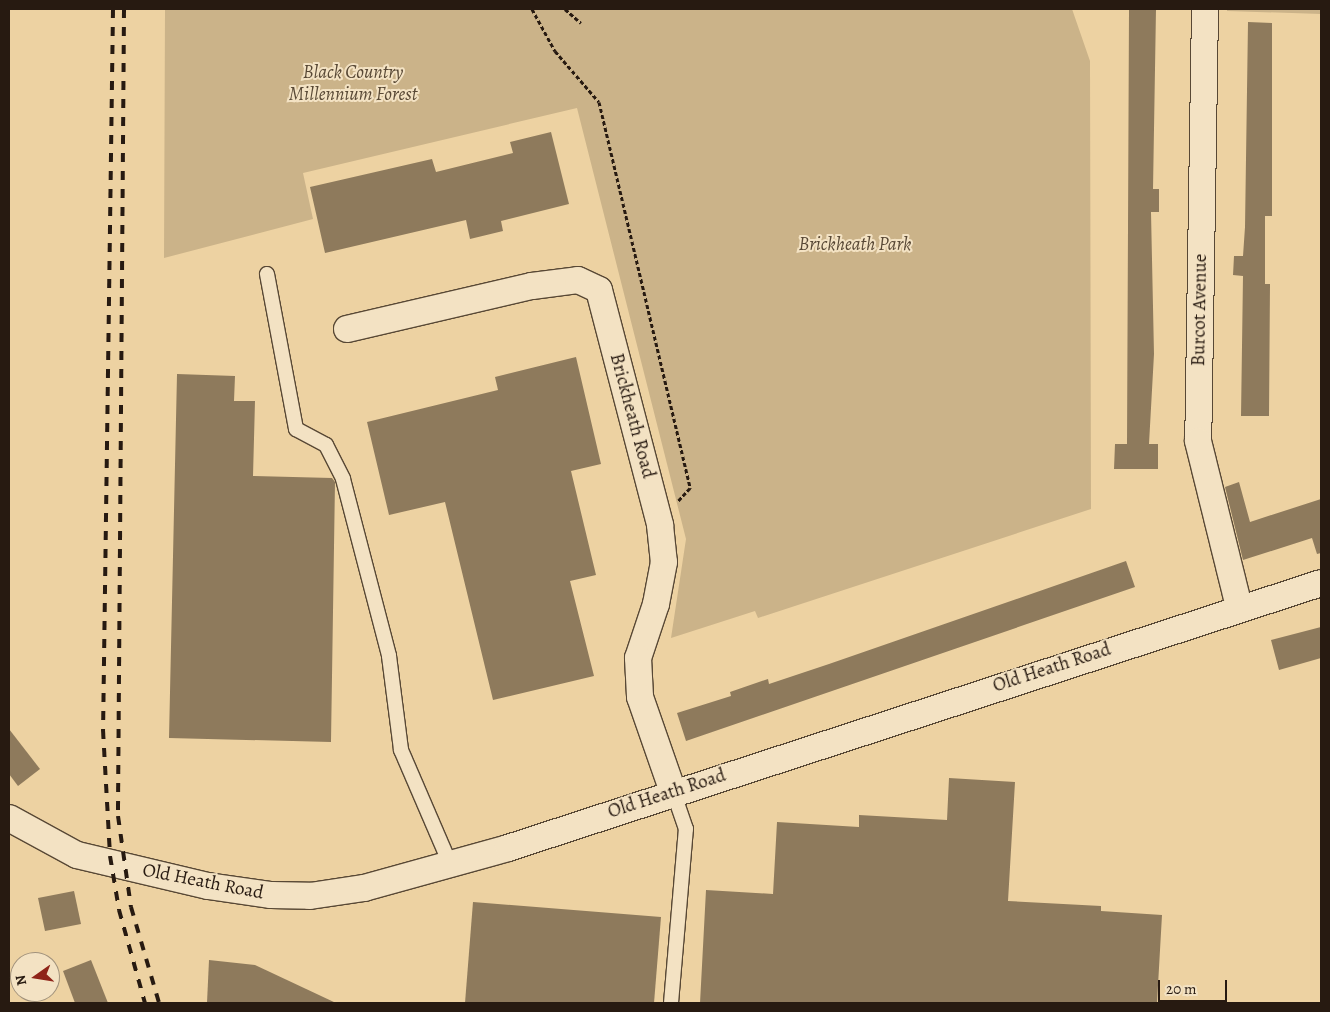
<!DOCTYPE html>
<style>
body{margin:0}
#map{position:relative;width:1330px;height:1012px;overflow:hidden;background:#edd2a2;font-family:Alegreya,serif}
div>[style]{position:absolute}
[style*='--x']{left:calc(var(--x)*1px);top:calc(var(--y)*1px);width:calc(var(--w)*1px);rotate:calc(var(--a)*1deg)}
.green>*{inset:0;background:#cbb389}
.building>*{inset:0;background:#8e7a5c}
.path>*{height:3px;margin-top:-1.5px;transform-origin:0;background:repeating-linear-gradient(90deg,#271a11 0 4px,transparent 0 6.5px)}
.roads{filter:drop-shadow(1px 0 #584835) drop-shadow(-1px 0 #584835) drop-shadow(0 1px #584835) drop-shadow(0 -1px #584835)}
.service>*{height:14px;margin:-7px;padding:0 7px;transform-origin:7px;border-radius:7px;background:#f3e2c3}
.minor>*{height:26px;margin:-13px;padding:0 13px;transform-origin:13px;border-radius:13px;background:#f3e2c3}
.rail>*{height:4px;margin-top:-2px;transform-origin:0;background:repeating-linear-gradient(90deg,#271a11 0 9px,transparent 0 18px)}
span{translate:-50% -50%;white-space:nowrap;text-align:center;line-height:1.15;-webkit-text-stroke:4px #f3e2c3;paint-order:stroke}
.park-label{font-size:19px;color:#584835;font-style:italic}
.street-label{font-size:19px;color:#271a11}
.frame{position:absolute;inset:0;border:10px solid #271a11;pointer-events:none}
.north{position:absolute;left:10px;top:952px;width:50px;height:50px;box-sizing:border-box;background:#f3e2c3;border:1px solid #a1927c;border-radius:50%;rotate:257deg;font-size:14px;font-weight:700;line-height:20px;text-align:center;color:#271a11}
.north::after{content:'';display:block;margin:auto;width:18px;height:22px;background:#8f2418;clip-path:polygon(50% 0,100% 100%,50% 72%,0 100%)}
.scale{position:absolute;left:1158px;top:980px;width:69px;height:22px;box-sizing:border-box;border:2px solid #271a11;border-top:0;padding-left:6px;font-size:15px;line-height:18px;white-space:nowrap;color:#271a11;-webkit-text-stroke:4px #f3e2c3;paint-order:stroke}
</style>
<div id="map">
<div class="green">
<i style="clip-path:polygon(165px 9px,1072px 9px,1090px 61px,1091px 509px,758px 618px,755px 611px,671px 638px,686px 539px,577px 108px,303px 173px,313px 219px,164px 258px)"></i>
<i style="clip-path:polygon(1227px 9px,1321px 9px,1321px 14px,1227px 11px)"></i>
</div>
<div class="building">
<i style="clip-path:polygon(1129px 9px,1156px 9px,1153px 189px,1159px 189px,1159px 212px,1151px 212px,1154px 354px,1149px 444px,1158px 444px,1158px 469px,1114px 469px,1115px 444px,1127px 444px)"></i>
<i style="clip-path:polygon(1248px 22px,1272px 23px,1272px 216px,1265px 216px,1265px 284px,1270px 284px,1269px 416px,1241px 416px,1243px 276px,1233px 275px,1234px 256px,1243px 256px,1245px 227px)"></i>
<i style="clip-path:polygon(551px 132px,569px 204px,501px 221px,503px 231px,470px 239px,466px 220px,325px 253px,310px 187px,432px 159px,436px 172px,513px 153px,510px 142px)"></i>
<i style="clip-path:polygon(576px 357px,601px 464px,571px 471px,596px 575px,570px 581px,594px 676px,493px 700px,445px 502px,389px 515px,367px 422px,498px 390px,495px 377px)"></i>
<i style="clip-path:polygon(177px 374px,235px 376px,234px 401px,255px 401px,253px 476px,332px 478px,335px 482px,331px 742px,169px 738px)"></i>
<i style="clip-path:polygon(1239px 482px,1250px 522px,1321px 499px,1321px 553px,1317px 554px,1312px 538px,1243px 560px,1225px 487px)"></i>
<i style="clip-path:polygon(1126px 561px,1135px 587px,686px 741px,677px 713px,731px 696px,730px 692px,768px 679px,769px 684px,829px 664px)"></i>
<i style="clip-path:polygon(1321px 627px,1321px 658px,1279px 670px,1271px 640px)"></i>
<i style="clip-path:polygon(9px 729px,40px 769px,18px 786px,9px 774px)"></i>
<i style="clip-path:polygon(949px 778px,1015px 782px,1008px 901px,1101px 906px,1101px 911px,1162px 915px,1157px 1003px,700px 1003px,706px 890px,773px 894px,777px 822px,859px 827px,859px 815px,947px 820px)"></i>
<i style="clip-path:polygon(74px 891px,81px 924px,45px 931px,38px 898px)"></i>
<i style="clip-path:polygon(473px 902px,661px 917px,654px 1003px,465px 1003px)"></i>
<i style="clip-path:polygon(91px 960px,108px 1003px,75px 1003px,63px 971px)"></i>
<i style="clip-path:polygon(209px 960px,255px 965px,336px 1003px,207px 1003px)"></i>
</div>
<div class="path">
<i style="--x:532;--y:9;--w:48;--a:61.3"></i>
<i style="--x:555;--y:51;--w:67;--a:49.2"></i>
<i style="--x:599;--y:102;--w:397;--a:76.7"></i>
<i style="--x:690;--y:488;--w:18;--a:133"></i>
<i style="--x:565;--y:9;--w:21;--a:41"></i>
</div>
<div class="roads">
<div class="service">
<i style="--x:267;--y:274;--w:158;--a:79.4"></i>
<i style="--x:296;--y:429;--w:34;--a:28"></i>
<i style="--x:326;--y:445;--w:38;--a:63"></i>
<i style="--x:343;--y:479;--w:183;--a:75.4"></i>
<i style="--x:389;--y:656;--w:95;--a:82.7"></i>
<i style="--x:401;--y:750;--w:124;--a:66.7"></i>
<i style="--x:671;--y:1003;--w:175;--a:-85.1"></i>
<i style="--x:686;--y:829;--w:39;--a:-109"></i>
</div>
<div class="minor">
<i style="--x:1205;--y:9;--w:432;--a:90.9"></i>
<i style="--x:1198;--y:441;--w:171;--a:76.1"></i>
<i style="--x:347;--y:329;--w:190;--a:-13.1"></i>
<i style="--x:532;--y:286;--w:46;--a:-7.4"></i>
<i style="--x:578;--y:280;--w:23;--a:25"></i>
<i style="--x:599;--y:290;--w:243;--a:75.4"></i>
<i style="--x:660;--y:525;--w:37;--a:84"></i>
<i style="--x:664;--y:562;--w:43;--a:100.8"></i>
<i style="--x:656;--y:604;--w:57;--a:108.4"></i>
<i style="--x:638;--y:658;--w:39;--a:87"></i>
<i style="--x:640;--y:697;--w:101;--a:70.8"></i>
<i style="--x:9;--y:818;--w:77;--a:28.6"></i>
<i style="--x:77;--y:855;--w:135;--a:13.3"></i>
<i style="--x:208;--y:886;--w:64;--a:8.1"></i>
<i style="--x:271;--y:895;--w:39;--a:1"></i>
<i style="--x:310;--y:896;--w:55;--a:-8.4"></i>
<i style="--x:364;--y:888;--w:149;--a:-15.5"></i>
<i style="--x:508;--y:848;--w:855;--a:-18.05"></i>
</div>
</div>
<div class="rail">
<i style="--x:113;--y:9;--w:721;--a:90.79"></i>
<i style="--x:103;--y:730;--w:126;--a:86.8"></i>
<i style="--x:110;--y:856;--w:55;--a:80.5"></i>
<i style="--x:119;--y:910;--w:97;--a:74.4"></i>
<i style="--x:124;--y:9;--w:807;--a:90.43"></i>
<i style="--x:118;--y:816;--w:92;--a:81.9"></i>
<i style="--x:131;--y:907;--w:100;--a:73.7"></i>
</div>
<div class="park-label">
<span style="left:353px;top:84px">Black Country<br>Millennium Forest</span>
<span style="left:855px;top:245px">Brickheath Park</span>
</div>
<div class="street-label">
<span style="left:1200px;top:310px;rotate:-89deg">Burcot Avenue</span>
<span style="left:632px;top:416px;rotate:75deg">Brickheath Road</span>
<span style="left:1052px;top:668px;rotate:-18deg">Old Heath Road</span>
<span style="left:667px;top:794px;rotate:-18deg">Old Heath Road</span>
<span style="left:203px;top:882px;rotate:11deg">Old Heath Road</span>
</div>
<div class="frame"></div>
<div class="north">N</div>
<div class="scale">20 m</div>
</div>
